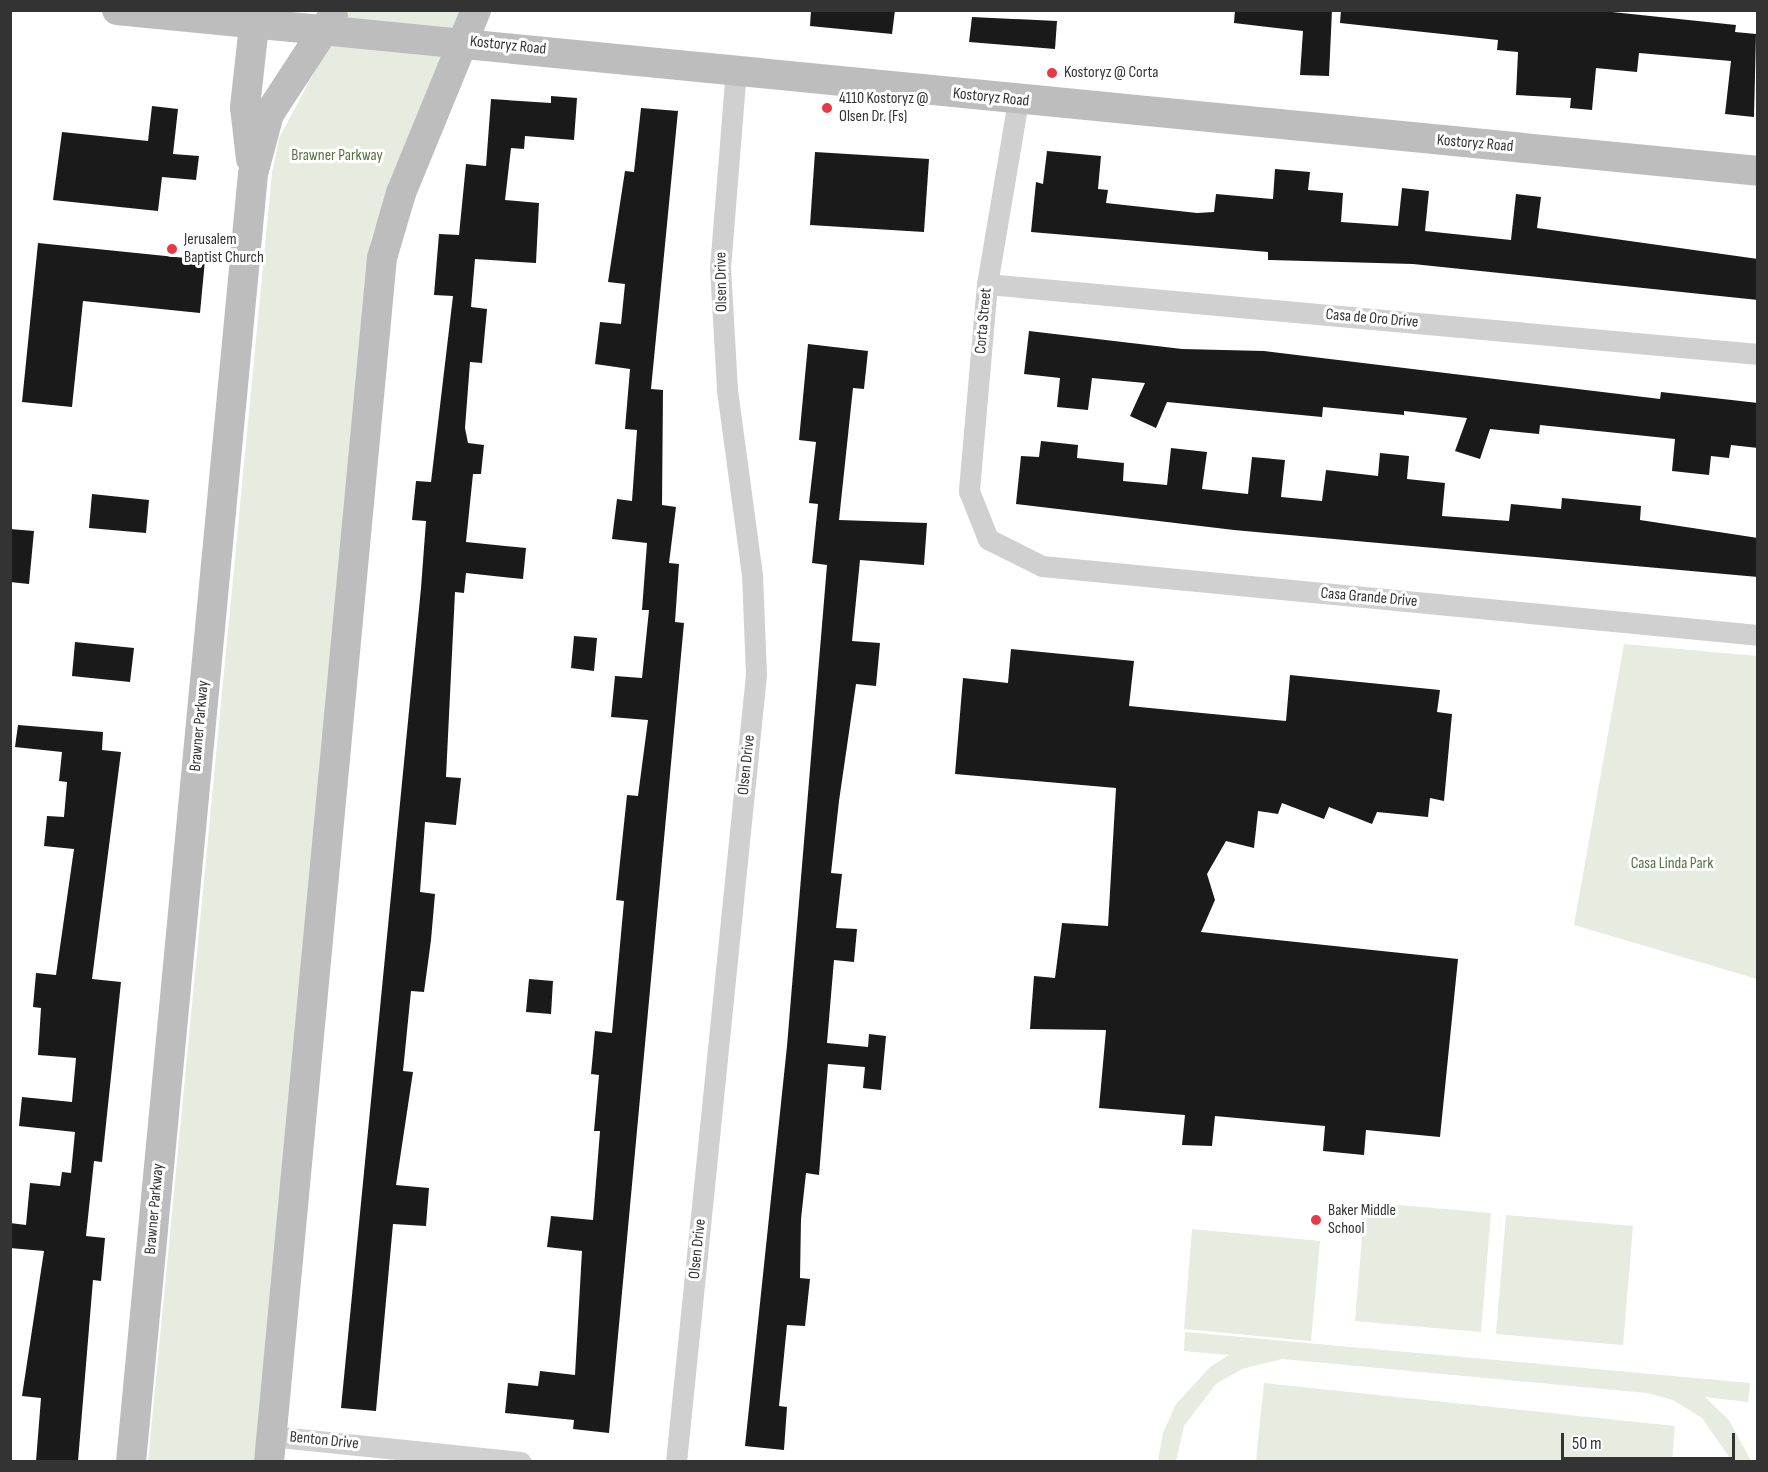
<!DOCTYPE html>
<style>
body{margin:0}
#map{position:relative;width:1768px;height:1472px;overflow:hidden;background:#fff;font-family:"Sofia Sans Condensed",sans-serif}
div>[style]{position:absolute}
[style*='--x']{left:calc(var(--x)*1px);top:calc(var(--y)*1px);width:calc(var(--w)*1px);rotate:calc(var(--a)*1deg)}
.green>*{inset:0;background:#e6ecdf}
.building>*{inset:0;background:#1a1a1a}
.street>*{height:21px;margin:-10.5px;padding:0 10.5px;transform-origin:10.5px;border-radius:10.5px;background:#d0d0d0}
.secondary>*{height:30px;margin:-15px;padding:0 15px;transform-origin:15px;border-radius:15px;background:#bdbdbd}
.dots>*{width:16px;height:16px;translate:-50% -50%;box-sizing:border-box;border:3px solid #fff;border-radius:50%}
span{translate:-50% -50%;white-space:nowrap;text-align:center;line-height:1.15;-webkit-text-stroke:6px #fff;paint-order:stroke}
.street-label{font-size:16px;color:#333}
.poi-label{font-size:16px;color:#333}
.left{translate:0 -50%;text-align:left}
.park-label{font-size:16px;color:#56703f}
.frame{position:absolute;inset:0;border:12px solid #333;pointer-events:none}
.scale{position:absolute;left:1561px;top:1433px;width:174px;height:27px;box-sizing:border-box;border:3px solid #333;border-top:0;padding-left:8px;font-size:18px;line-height:21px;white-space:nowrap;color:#333;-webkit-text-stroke:4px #fff;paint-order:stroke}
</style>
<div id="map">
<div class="green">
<i style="clip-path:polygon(347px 11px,461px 11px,371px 238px,256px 1461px,148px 1462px,272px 173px,279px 138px)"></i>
<i style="clip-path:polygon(1624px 644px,1757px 656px,1757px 979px,1574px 925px)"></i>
<i style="clip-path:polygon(1365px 1202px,1491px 1213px,1481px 1332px,1355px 1321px)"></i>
<i style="clip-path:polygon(1506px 1215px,1633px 1226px,1623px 1345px,1496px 1334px)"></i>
<i style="clip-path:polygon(1192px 1229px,1320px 1241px,1311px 1341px,1184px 1329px)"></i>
<i style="clip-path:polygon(1185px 1332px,1750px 1383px,1748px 1402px,1705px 1397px,1729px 1420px,1751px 1461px,1732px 1461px,1702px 1418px,1673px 1400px,1647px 1393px,1282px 1359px,1242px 1369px,1216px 1384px,1184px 1426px,1176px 1461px,1158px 1461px,1163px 1433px,1176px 1404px,1210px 1367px,1229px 1355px,1184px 1351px)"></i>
<i style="clip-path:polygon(1264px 1383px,1675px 1426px,1672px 1461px,1256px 1461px)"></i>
</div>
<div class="building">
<i style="clip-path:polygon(811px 10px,895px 10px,892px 34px,810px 26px)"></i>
<i style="clip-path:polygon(1235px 10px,1332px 10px,1329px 76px,1300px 75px,1303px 31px,1234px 23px)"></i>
<i style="clip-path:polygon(1341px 10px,1593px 10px,1736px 25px,1735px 32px,1756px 34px,1754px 117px,1725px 114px,1731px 61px,1639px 53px,1637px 72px,1596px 68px,1592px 110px,1570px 108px,1571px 98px,1516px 95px,1518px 52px,1497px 50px,1498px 40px,1340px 23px)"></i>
<i style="clip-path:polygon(972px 17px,1057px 21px,1055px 49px,969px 42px)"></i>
<i style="clip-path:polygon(551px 96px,577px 98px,574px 140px,525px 136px,524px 149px,511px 148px,505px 200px,539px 203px,536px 263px,475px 259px,471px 307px,487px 309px,482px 363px,470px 362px,465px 428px,468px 443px,484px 445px,481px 474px,473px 474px,466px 542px,526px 548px,523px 579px,466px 573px,464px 593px,455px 592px,446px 777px,461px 778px,456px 825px,425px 822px,420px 892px,435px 894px,431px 940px,424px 992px,411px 991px,403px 1071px,413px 1072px,396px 1185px,429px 1188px,426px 1226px,393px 1224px,376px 1411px,341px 1408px,421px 588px,426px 521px,412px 520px,416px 481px,431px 482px,453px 296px,434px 295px,439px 234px,459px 235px,466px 164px,486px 166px,491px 99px,551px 103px)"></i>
<i style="clip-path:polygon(152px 106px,178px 109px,173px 154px,199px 156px,196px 180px,162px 177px,158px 211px,53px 200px,62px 132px,148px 141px)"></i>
<i style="clip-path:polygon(641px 108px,678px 111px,651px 389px,663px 390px,662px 505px,676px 507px,669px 563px,679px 564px,675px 622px,684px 623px,609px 1433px,573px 1429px,574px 1420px,505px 1413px,508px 1383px,538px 1386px,540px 1371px,575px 1375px,582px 1251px,547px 1247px,551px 1216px,593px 1220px,600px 1131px,594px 1131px,599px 1075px,591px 1074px,595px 1031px,612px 1033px,624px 901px,616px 900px,627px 795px,638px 796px,648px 720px,611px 717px,615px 676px,642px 678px,649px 610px,642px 610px,647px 543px,612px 539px,617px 499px,632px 501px,637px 430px,625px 429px,630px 369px,595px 364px,600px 322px,621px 324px,625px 284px,608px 282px,625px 171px,634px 172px)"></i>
<i style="clip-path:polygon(1047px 151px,1101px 156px,1098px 189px,1108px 190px,1106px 203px,1197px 213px,1214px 212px,1216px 194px,1273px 199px,1275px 169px,1310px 172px,1308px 190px,1343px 193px,1341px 222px,1398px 226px,1402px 188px,1429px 191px,1425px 231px,1511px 240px,1516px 194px,1541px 197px,1537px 228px,1758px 259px,1758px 300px,1413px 264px,1268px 260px,1268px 252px,1031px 232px,1036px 182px,1043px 184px)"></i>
<i style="clip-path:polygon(815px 152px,929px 159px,924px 232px,810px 225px)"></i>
<i style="clip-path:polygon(38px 243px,205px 260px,200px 313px,83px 301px,72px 407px,22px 402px)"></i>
<i style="clip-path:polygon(1029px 331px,1182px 349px,1264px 351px,1660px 399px,1661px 392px,1758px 403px,1758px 448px,1731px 445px,1729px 458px,1711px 456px,1709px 475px,1672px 471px,1675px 439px,1540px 425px,1539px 434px,1490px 429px,1480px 459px,1455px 451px,1467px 418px,1404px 411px,1404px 415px,1323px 407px,1322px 417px,1167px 402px,1156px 428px,1130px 416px,1145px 383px,1092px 378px,1088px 410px,1057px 407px,1060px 378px,1024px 374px)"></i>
<i style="clip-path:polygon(808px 344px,868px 351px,864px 389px,853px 388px,839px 520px,927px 523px,924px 565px,860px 560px,852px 641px,880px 643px,876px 686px,856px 684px,839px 801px,831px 873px,842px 874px,836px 928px,857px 929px,854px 962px,834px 960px,827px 1043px,868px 1047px,869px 1034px,886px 1036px,881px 1090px,863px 1088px,865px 1067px,828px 1064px,819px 1175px,806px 1173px,801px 1219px,800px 1278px,810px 1279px,805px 1326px,787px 1325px,779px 1406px,787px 1407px,784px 1450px,745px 1446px,787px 1046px,827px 565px,812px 563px,818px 504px,809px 503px,816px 442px,799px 440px)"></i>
<i style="clip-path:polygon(1041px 441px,1078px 445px,1077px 458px,1124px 463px,1123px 481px,1167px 485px,1171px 448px,1207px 452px,1202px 489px,1248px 494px,1252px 457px,1285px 460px,1281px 497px,1322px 501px,1326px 470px,1378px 476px,1380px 453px,1409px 456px,1407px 479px,1445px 483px,1442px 516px,1509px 521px,1511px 504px,1561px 509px,1562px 498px,1641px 506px,1640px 520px,1758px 538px,1758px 577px,1234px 530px,1016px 504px,1021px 456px,1039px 457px)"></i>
<i style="clip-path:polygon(92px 494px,149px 500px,146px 533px,89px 528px)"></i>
<i style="clip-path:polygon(10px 529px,34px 531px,29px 584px,10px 582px)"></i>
<i style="clip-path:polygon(574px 636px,597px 638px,594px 671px,571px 668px)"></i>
<i style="clip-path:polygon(75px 642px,134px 648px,130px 682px,72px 676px)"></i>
<i style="clip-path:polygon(1011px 649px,1134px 661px,1129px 706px,1286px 721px,1290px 675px,1440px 690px,1437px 712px,1452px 714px,1444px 801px,1430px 798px,1428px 817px,1377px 812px,1372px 824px,1329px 807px,1324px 819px,1282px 803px,1278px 814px,1258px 811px,1254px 848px,1226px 841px,1207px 874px,1215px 900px,1201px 932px,1458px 959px,1440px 1137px,1366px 1130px,1364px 1155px,1323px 1151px,1325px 1126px,1215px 1116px,1212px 1146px,1182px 1145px,1185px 1115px,1099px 1108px,1106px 1030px,1030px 1029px,1034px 976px,1055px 978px,1062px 923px,1108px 926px,1116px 788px,955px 774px,963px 678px,1008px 683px)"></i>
<i style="clip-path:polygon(18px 725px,103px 732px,102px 750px,121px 752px,92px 979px,121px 982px,102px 1162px,94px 1161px,86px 1236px,105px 1238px,101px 1281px,93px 1280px,78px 1461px,36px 1461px,41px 1398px,22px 1396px,44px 1251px,10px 1248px,10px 1223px,26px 1225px,30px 1183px,60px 1186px,62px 1172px,71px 1173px,75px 1132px,19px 1126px,22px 1097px,72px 1102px,76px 1058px,38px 1055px,41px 1008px,33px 1007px,36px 973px,56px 975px,74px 849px,44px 846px,47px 816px,64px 817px,67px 782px,59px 781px,62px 752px,15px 747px)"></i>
<i style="clip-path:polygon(529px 979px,553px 981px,551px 1014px,526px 1012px)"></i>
</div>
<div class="street">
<i style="--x:1018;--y:101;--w:186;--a:99.6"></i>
<i style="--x:987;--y:284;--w:208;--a:95"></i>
<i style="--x:969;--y:491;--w:52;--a:68.4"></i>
<i style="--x:988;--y:539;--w:60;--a:26.6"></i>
<i style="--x:1042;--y:566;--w:719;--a:5.5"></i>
<i style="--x:987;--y:284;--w:774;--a:5.19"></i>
<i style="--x:270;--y:1436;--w:252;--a:5.9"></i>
<i style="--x:676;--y:1462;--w:792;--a:-84.2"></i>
<i style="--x:756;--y:674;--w:99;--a:-92.3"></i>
<i style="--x:752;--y:575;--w:188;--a:-97.7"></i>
<i style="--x:727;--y:389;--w:121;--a:-93.3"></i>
<i style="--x:720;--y:268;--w:201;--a:-85.4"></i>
</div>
<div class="secondary">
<i style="--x:117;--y:10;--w:1649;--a:5.6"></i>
<i style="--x:251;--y:159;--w:52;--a:-96.6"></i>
<i style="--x:245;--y:107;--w:82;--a:-83.7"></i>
<i style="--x:131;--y:1462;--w:1294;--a:-84.59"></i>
<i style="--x:253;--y:174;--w:62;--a:-75.1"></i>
<i style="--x:269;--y:114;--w:117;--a:-56.9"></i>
<i style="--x:269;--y:1462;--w:1209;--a:-84.64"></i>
<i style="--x:382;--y:258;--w:68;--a:-73.7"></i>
<i style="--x:401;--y:193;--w:198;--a:-67.7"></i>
</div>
<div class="dots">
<i style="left:1052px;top:73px;background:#e63946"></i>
<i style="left:827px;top:108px;background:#e63946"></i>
<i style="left:172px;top:249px;background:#e63946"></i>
<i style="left:1316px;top:1220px;background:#e63946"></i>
</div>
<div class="street-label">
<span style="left:508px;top:46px;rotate:6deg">Kostoryz Road</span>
<span style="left:991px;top:98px;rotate:6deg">Kostoryz Road</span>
<span style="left:1475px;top:144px;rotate:5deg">Kostoryz Road</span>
<span style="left:722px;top:282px;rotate:-91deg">Olsen Drive</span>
<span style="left:1372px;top:319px;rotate:5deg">Casa de Oro Drive</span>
<span style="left:984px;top:321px;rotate:-85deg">Corta Street</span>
<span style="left:1369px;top:598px;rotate:5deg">Casa Grande Drive</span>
<span style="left:200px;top:726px;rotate:-85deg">Brawner Parkway</span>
<span style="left:747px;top:765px;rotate:-84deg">Olsen Drive</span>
<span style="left:155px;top:1209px;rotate:-85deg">Brawner Parkway</span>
<span style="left:698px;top:1249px;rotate:-84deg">Olsen Drive</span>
<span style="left:324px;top:1441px;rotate:6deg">Benton Drive</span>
</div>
<div class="poi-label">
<span class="left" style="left:1064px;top:73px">Kostoryz @ Corta</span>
<span class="left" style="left:839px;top:108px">4110 Kostoryz @<br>Olsen Dr. (Fs)</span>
<span class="left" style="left:184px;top:249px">Jerusalem<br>Baptist Church</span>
<span class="left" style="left:1328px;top:1220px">Baker Middle<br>School</span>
</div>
<div class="park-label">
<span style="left:337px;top:156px">Brawner Parkway</span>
<span style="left:1672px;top:864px">Casa Linda Park</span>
</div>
<div class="frame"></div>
<div class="scale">50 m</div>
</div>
